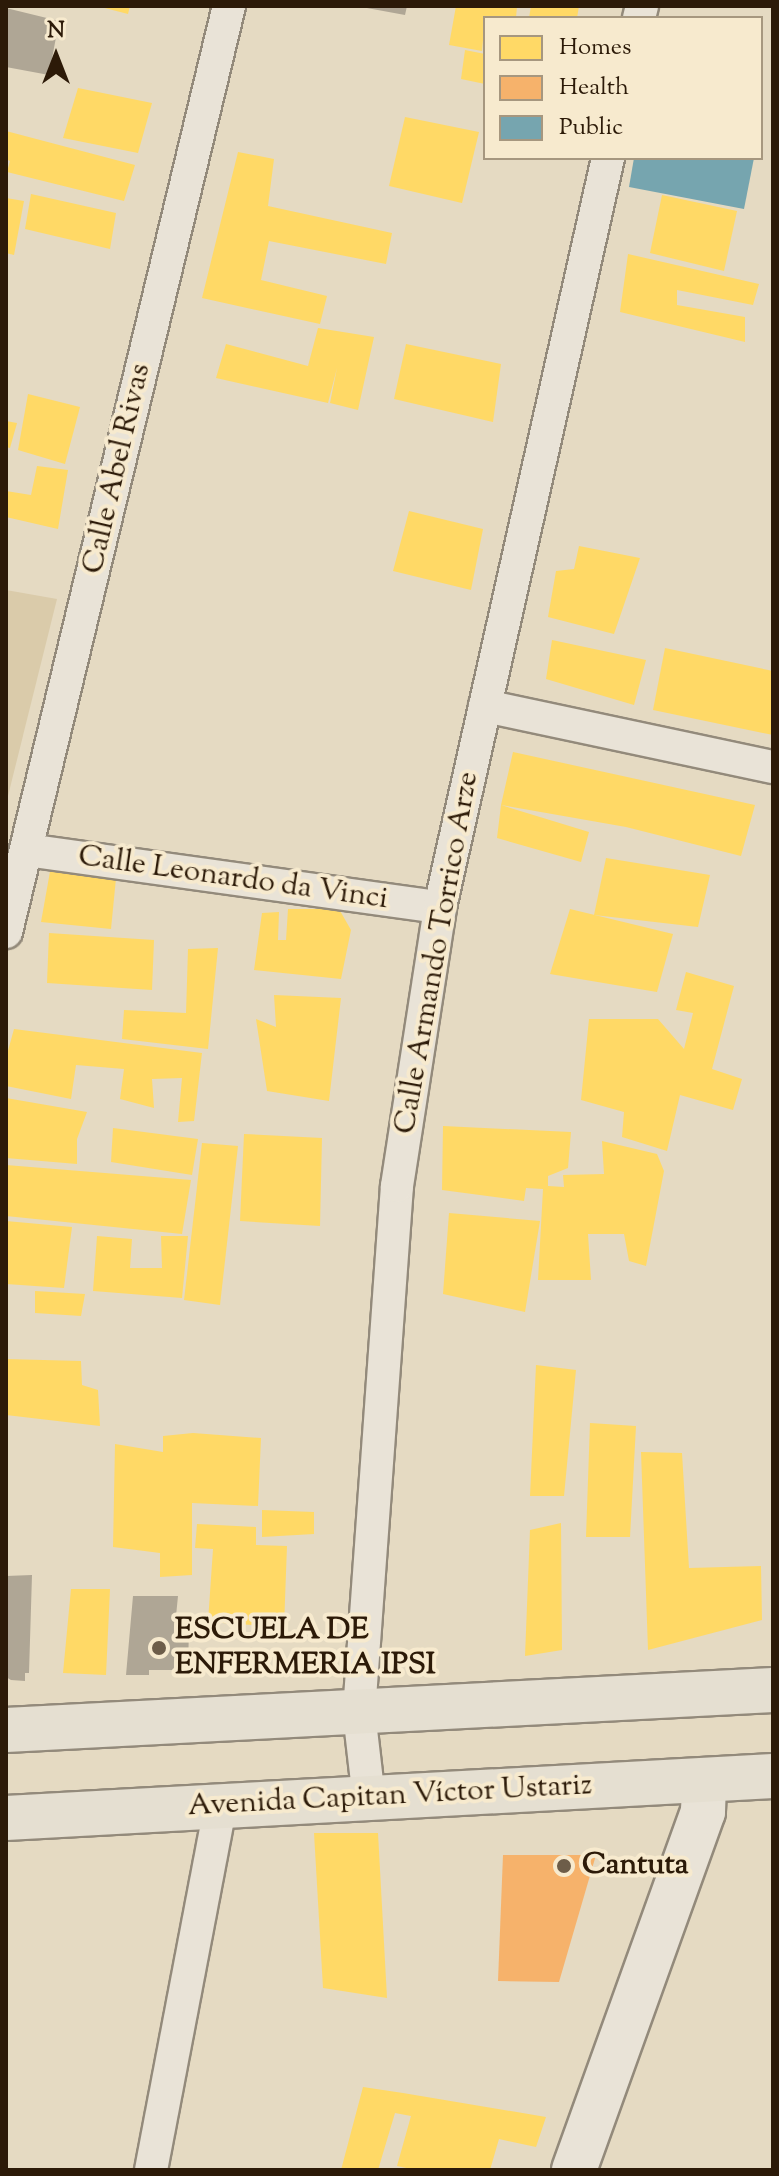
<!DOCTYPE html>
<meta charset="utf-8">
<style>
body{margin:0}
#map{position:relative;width:779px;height:2176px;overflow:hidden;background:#e5dac2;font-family:"Sorts Mill Goudy",serif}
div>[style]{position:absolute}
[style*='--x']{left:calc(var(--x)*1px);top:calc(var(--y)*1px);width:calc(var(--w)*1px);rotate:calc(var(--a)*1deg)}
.green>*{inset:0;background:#dacbaa}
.homes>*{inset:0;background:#ffd966}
.health>*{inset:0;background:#f6b26b}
.public>*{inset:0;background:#76a5af}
.building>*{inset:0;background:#afa695}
.roads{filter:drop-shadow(2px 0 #938a7b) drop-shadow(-2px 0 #938a7b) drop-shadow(0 2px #938a7b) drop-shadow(0 -2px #938a7b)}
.street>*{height:32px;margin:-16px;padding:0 16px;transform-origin:16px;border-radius:16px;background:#e9e3d7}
.secondary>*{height:44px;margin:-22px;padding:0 22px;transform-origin:22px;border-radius:22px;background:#e9e3d7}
.primary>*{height:44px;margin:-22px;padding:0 22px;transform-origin:22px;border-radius:22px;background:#e5dfd1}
.dots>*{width:22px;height:22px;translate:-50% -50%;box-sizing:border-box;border:4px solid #f7eace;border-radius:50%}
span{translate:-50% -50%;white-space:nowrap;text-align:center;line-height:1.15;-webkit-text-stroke:8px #f7eace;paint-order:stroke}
.street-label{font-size:30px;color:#2c1a08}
.poi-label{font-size:30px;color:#2c1a08;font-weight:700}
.left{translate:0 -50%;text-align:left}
.frame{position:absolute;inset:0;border:8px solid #2c1a08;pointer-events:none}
.legend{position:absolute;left:483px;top:16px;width:280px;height:144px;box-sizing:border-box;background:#f7eace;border:2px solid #a6977f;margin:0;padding:10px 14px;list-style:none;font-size:24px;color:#2c1a08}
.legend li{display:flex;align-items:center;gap:16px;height:40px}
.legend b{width:40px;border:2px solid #a6977f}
.north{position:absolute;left:16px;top:16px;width:80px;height:80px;-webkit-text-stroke:6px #f7eace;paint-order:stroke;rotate:0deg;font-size:22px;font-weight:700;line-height:32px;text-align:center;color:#2c1a08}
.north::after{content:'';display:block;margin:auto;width:28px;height:36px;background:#2c1a08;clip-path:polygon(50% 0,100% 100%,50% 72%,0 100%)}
</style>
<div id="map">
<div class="green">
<i style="clip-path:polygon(6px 590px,57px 599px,6px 804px)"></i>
</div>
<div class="homes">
<i style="clip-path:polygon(97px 6px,130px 6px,128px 14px)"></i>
<i style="clip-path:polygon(456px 6px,517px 6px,516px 18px,485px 18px,482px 51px,449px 45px)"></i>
<i style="clip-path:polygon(531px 6px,579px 6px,577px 18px,529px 18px)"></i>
<i style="clip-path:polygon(465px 50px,485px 54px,485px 84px,461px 79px)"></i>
<i style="clip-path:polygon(78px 88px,152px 103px,138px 153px,63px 138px)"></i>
<i style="clip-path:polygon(405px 117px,479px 132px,462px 203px,389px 186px)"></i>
<i style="clip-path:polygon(6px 131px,135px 165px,124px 201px,7px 172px,10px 161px,6px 159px)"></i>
<i style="clip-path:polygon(238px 152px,274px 159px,268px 206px,392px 233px,386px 264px,269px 241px,261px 280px,327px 296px,320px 324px,202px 298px)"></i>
<i style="clip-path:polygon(31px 194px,116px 213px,110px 249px,25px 229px)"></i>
<i style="clip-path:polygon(662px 195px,737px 211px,724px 271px,650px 253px)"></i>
<i style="clip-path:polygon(6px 198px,24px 201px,14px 255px,6px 253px)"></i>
<i style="clip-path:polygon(628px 254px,759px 284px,753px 305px,677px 290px,677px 305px,745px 317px,745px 342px,620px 312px)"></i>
<i style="clip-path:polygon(318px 328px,374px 337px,358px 410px,330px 403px,337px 368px,328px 403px,216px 378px,226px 344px,308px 366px)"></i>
<i style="clip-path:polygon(406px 344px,501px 364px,493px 422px,394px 399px)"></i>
<i style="clip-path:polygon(28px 394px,80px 407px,65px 464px,18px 450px)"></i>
<i style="clip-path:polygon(6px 421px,17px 423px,10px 448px,6px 447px)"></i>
<i style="clip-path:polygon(37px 466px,68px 470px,58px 529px,6px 517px,6px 491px,31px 495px)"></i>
<i style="clip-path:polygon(409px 511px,483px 529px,471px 590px,393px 571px)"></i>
<i style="clip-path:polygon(579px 546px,640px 558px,614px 634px,548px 617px,556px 571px,574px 569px)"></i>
<i style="clip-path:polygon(552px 640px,646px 660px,634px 705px,546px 679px)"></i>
<i style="clip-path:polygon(665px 648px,773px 671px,773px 735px,653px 710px)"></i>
<i style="clip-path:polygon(513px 752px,755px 805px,741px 856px,626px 827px,501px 805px,589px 832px,581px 862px,497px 838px,501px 805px)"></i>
<i style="clip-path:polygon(606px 858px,710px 875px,698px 927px,594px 915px)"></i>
<i style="clip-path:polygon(51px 866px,117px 868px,111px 929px,41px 922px)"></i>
<i style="clip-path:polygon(288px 909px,339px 909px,351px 930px,341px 979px,254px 970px,262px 913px,279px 912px,278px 940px,286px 940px)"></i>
<i style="clip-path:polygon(570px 909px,673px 934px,657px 992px,550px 974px)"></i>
<i style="clip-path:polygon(49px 933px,154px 940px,152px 990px,47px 983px)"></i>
<i style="clip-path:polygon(218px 948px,208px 1049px,122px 1039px,124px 1010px,186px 1013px,188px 949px)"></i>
<i style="clip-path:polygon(686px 972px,734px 986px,712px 1069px,742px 1079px,733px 1110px,680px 1095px,667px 1151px,622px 1137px,624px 1112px,581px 1100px,589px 1019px,658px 1019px,684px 1049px,693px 1013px,676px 1010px)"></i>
<i style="clip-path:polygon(274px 995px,341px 998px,329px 1101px,267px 1091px,256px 1019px,276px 1027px)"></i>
<i style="clip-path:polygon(14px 1029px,202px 1053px,194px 1121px,178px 1122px,182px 1078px,152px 1079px,154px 1108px,120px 1099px,124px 1069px,76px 1065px,71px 1099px,6px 1086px,6px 1058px)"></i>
<i style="clip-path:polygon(6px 1098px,87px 1112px,77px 1139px,77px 1164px,6px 1158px)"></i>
<i style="clip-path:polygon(443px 1126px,571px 1132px,568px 1168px,548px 1176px,548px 1186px,564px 1187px,563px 1175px,604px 1174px,602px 1141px,657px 1154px,664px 1171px,646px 1266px,629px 1261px,624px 1234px,588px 1234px,591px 1280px,538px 1280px,543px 1189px,526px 1188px,524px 1201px,442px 1190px)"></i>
<i style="clip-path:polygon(113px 1128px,198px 1139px,192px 1175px,111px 1162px)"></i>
<i style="clip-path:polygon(244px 1134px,322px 1138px,320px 1226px,240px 1221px)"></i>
<i style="clip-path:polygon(202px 1143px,238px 1146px,220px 1305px,184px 1300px)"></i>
<i style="clip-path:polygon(6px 1165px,191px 1180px,182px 1234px,6px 1216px)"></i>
<i style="clip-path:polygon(449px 1213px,540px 1221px,525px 1312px,443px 1294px)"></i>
<i style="clip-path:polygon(6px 1221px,72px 1227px,64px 1288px,6px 1284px)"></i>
<i style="clip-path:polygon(97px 1236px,132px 1239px,130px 1268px,162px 1268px,161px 1236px,188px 1236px,182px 1298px,93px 1291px)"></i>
<i style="clip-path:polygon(35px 1291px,85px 1294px,81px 1316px,35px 1313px)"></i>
<i style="clip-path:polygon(6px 1359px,81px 1361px,82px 1385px,98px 1390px,100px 1426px,6px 1415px)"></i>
<i style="clip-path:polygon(536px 1365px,576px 1370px,564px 1496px,530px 1496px)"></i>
<i style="clip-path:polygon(590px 1423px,636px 1426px,630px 1537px,586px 1537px)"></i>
<i style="clip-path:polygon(193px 1433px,261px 1438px,258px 1506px,192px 1503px,192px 1575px,160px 1577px,160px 1553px,113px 1547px,115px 1444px,163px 1452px,163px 1436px)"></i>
<i style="clip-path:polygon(641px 1452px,682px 1453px,689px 1568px,761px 1566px,762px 1620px,648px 1650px)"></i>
<i style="clip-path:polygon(262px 1510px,314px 1512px,314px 1534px,262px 1537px)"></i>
<i style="clip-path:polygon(561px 1523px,562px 1650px,525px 1656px,530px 1530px)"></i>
<i style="clip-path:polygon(197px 1524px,256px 1527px,256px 1545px,287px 1546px,284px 1627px,208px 1622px,213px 1549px,195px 1548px)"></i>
<i style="clip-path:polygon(71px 1589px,110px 1589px,106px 1675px,63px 1673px)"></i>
<i style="clip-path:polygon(314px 1833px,378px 1833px,387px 1998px,323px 1988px)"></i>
<i style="clip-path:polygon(363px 2087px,403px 2093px,546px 2117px,536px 2147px,499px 2139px,490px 2170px,416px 2170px,397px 2166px,411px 2116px,395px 2113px,378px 2170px,341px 2170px)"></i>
</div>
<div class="health">
<i style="clip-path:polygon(503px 1855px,596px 1855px,559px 1982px,498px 1981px)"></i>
</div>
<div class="public">
<i style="clip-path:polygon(634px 158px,754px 158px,744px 209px,629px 187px)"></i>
</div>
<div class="building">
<i style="clip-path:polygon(356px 6px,407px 6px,405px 15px)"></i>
<i style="clip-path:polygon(6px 8px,59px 21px,49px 75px,6px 67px)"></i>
<i style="clip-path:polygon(32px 1575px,29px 1673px,25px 1673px,25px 1681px,11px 1680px,6px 1677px,6px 1576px)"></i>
<i style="clip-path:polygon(133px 1596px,178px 1596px,175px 1626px,189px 1627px,188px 1670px,149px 1670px,149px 1675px,126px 1675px)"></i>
</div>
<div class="roads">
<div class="street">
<i style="--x:639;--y:18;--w:12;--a:-76"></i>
<i style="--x:485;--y:706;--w:294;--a:12"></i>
<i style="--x:27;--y:850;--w:417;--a:7.9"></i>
<i style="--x:6;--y:932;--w:952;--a:-76.46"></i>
<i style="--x:369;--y:1799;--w:88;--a:-96.6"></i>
<i style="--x:359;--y:1712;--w:527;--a:-85.87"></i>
<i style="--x:397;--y:1186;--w:282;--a:-81.2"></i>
<i style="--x:440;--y:907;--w:768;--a:-77.36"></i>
<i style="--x:151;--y:2170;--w:369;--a:-79.2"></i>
</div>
<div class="secondary">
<i style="--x:574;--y:2170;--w:381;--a:-70.2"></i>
<i style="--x:703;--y:1812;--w:32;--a:-88"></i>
</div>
<div class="primary">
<i style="--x:6;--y:1730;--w:768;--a:-2.99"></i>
<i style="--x:6;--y:1818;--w:768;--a:-3.13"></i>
</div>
</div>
<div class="dots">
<i style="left:159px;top:1648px;background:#6d5d49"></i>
<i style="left:564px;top:1866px;background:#6d5d49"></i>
</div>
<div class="street-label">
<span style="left:118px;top:469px;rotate:-77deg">Calle Abel Rivas</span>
<span style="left:233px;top:879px;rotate:8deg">Calle Leonardo da Vinci</span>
<span style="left:438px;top:953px;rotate:-80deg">Calle Armando Torrico Arze</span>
<span style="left:390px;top:1797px;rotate:-3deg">Avenida Capitan Víctor Ustariz</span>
</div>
<div class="poi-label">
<span class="left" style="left:175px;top:1648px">ESCUELA DE<br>ENFERMERIA IPSI</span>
<span class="left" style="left:582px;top:1866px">Cantuta</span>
</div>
<div class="frame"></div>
<ul class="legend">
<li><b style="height:22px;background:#ffd966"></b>Homes</li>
<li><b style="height:22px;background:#f6b26b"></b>Health</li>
<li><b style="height:22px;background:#76a5af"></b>Public</li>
</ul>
<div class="north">N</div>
</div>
